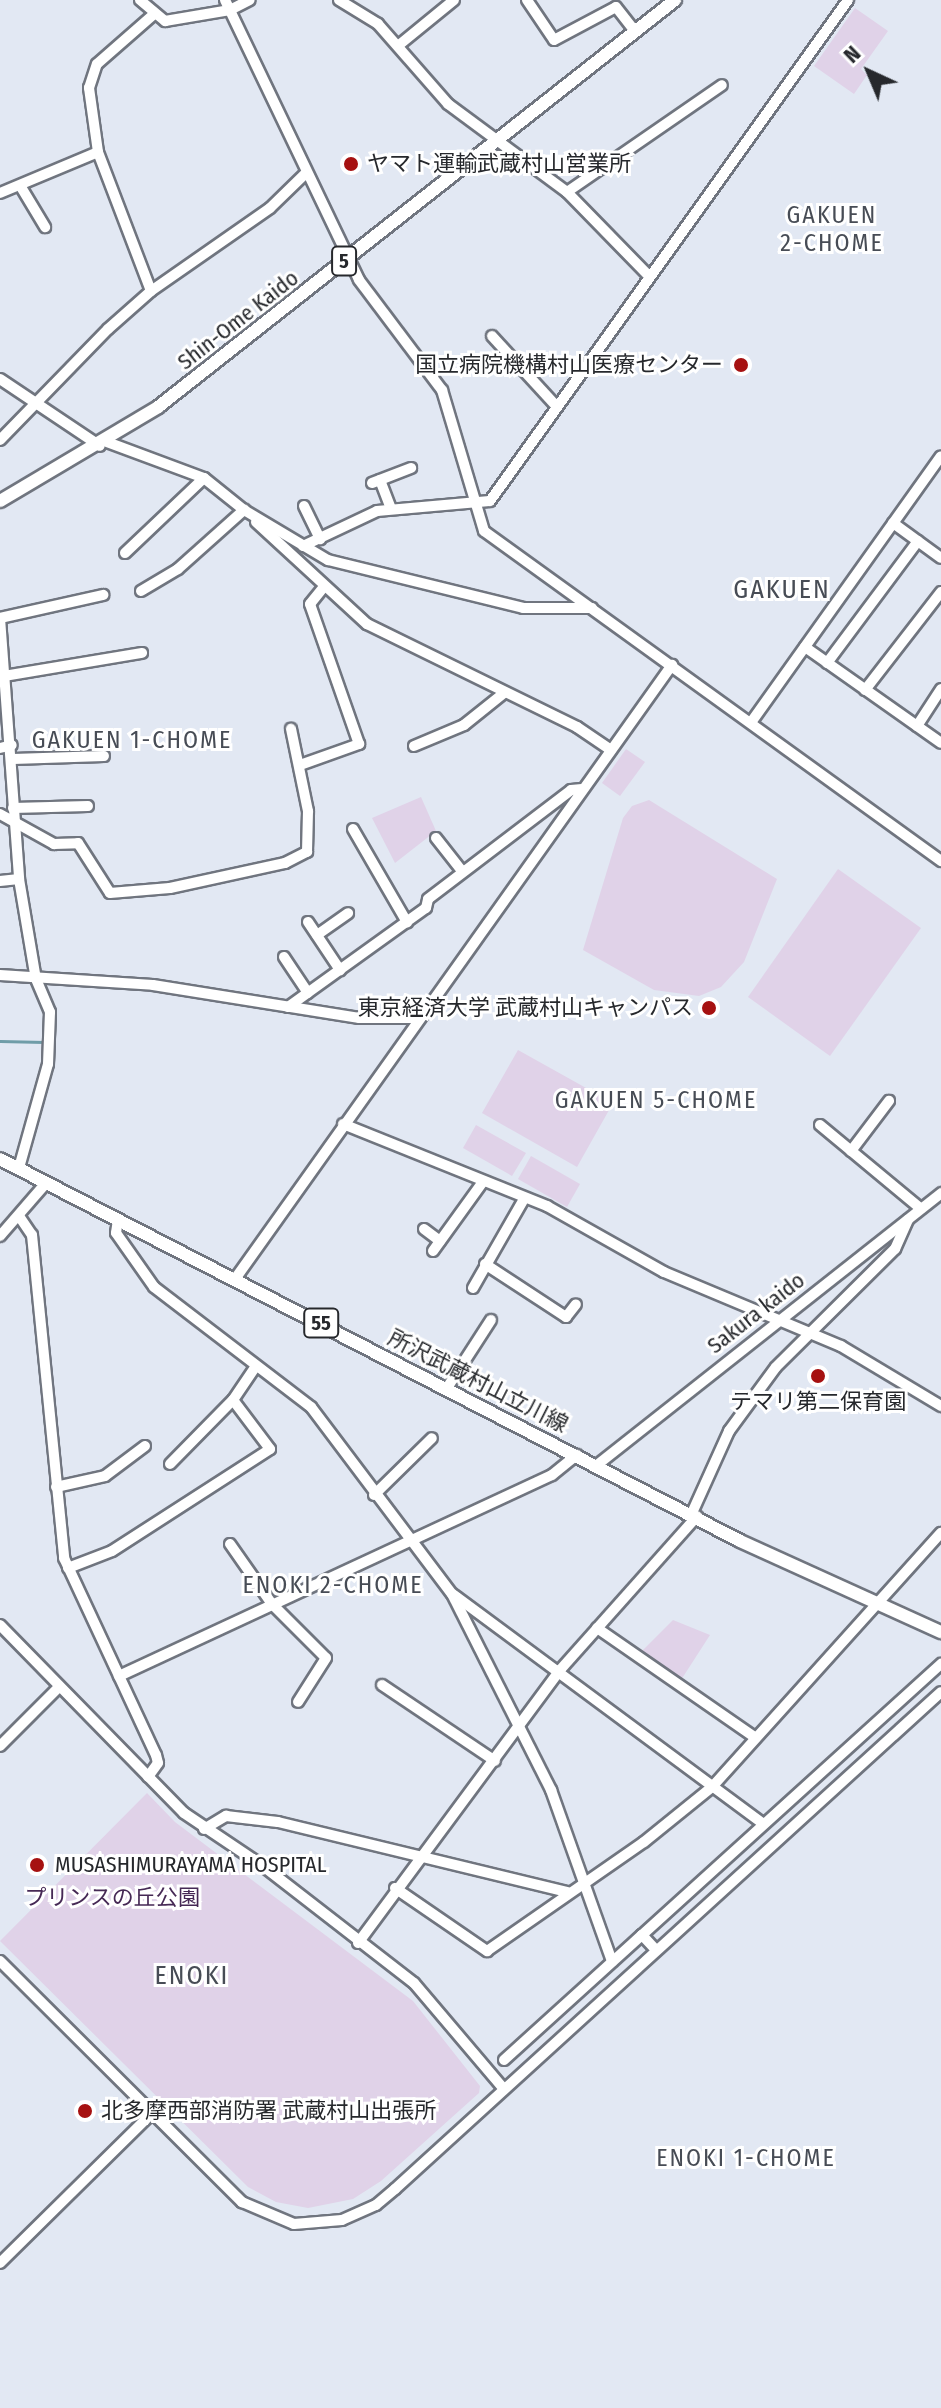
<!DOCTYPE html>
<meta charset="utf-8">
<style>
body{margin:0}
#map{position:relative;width:941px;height:2408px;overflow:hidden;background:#e2e8f3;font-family:"Fira Sans Condensed","Noto Sans JP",sans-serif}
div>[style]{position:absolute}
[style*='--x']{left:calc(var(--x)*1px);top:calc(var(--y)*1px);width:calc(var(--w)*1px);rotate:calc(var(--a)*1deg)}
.green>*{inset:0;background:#e0d2e8}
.stream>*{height:3px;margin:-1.5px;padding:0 1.5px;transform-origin:1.5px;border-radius:1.5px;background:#709da8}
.roads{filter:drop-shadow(2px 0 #70757f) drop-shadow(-2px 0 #70757f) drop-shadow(0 2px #70757f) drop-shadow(0 -2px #70757f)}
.minor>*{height:10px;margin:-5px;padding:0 5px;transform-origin:5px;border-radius:5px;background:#fff}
.major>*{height:12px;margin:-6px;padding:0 6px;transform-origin:6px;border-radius:6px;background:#fff}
.dots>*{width:22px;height:22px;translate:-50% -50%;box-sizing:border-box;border:4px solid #fff;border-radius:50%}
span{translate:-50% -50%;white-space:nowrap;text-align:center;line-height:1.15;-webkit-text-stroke:6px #fff;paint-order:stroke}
.shield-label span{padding:2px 6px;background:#fff;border:2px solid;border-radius:6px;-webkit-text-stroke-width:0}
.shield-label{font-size:20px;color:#26282c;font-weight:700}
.poi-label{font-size:22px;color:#26282c}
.left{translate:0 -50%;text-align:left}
.right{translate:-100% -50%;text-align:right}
.street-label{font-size:22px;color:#26282c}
.park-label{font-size:22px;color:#462955}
.neighbourhood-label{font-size:24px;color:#474c55;letter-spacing:2px}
.quarter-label{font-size:26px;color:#474c55;letter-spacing:2px}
.north{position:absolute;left:829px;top:32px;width:80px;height:80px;-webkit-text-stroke:6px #fff;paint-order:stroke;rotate:316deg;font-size:22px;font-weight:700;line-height:32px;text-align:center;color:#26282c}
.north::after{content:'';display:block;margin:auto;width:28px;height:36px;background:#26282c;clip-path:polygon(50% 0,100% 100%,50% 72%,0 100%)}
</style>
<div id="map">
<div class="green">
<i style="clip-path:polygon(855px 8px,888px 31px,861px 69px,867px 75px,854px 94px,814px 66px)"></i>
<i style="clip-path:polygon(626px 749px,645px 762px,620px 796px,602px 783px)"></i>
<i style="clip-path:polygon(421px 797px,436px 831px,395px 863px,372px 818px)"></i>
<i style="clip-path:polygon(649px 800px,777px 879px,744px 962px,721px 987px,699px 996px,654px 990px,583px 950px,623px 818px,632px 806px)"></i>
<i style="clip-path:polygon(838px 869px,921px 928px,830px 1056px,748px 997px)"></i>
<i style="clip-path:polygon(518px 1050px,613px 1103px,577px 1167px,482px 1113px)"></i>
<i style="clip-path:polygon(476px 1125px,526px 1153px,512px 1176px,463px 1148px)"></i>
<i style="clip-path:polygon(531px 1156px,580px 1184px,567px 1207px,518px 1179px)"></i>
<i style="clip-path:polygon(673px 1620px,710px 1635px,681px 1680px,640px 1653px)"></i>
<i style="clip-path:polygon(147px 1793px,175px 1822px,413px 2001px,480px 2086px,479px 2093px,381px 2181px,353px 2199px,308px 2208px,276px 2202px,248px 2187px,0 1941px)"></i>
</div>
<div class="stream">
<i style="--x:0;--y:1041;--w:44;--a:1.3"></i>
</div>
<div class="roads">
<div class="minor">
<i style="--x:140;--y:0;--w:33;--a:40"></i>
<i style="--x:165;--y:21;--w:66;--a:-9.6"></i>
<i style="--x:230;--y:10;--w:22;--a:-27"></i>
<i style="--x:225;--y:0;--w:310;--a:64.4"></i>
<i style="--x:359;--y:280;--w:138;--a:53"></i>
<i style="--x:442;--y:390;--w:147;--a:73.4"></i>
<i style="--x:484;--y:531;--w:564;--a:35.83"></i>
<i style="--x:339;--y:0;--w:46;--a:31.6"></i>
<i style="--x:378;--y:24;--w:106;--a:48.8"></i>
<i style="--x:448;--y:104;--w:148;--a:36.5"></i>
<i style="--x:567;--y:192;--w:117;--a:45.7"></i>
<i style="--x:527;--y:0;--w:48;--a:56"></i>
<i style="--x:554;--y:40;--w:70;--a:-28"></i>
<i style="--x:616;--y:7;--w:31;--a:52"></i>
<i style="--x:399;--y:45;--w:71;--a:-39.3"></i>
<i style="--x:21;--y:187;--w:47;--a:59"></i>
<i style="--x:567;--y:192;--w:188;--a:-34.6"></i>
<i style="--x:0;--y:193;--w:106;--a:-22.7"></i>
<i style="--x:151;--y:291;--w:149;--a:-110.9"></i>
<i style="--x:98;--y:152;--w:65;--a:-98"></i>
<i style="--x:89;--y:88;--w:25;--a:-72"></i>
<i style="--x:97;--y:64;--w:74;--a:-41.2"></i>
<i style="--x:492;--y:336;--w:96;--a:47.5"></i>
<i style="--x:0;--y:379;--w:120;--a:33.8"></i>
<i style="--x:0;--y:440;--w:155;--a:-45.8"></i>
<i style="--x:108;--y:329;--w:57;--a:-41.5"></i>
<i style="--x:151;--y:291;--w:145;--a:-34.9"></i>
<i style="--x:270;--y:208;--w:50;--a:-44.2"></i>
<i style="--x:107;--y:442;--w:103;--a:20.4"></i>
<i style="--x:204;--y:478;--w:51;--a:38.7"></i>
<i style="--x:244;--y:510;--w:98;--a:30.8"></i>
<i style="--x:328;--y:560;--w:201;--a:13.8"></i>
<i style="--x:523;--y:608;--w:69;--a:0"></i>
<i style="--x:380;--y:480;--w:31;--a:69"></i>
<i style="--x:372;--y:483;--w:42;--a:-21"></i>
<i style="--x:304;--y:506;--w:37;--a:64"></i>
<i style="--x:256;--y:522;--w:151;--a:42.6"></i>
<i style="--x:367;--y:624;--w:234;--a:26.1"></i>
<i style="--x:577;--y:727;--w:41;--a:34.1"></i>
<i style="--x:893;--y:523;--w:59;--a:36.1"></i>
<i style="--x:303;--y:546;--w:82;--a:-25.3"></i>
<i style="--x:377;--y:511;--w:113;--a:-5.1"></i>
<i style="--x:490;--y:501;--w:616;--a:-54.45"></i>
<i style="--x:125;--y:553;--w:109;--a:-43.5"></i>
<i style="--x:141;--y:591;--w:43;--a:-30.7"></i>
<i style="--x:178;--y:569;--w:89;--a:-41.8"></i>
<i style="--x:0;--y:618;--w:262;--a:85.8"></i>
<i style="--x:19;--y:879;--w:101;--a:80.4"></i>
<i style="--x:36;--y:979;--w:36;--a:67"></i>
<i style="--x:50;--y:1012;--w:52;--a:92.2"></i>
<i style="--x:48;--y:1064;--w:108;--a:105.6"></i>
<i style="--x:0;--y:618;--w:106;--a:-12.6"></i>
<i style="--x:805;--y:647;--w:166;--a:35.2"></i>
<i style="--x:827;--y:663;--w:152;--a:-53.3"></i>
<i style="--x:4;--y:676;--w:140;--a:-9.5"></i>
<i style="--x:865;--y:690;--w:124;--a:-52.2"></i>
<i style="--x:752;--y:721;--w:325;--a:-54.5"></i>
<i style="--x:917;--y:726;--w:44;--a:-57"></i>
<i style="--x:414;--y:746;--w:54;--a:-22.8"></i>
<i style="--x:464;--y:725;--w:51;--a:-38.7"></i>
<i style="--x:0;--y:748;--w:12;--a:-14"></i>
<i style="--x:13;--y:759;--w:91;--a:-1.9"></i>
<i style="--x:300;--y:765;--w:63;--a:-19.6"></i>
<i style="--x:359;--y:744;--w:148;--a:-109.3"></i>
<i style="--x:310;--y:604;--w:21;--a:-51"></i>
<i style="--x:13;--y:808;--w:75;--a:-1.5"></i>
<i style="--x:0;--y:814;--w:62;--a:29.1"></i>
<i style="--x:54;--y:844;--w:24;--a:-2"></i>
<i style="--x:78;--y:843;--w:59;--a:57.4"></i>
<i style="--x:110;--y:893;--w:60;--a:-4.8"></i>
<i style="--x:170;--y:888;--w:118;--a:-12.3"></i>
<i style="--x:285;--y:863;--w:25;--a:-27"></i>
<i style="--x:307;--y:852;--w:41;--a:-88.6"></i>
<i style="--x:308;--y:811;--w:84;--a:-101.7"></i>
<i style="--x:353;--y:829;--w:108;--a:59.9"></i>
<i style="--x:436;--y:838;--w:42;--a:51.8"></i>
<i style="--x:0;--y:881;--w:19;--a:-6"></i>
<i style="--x:308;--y:922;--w:58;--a:56.3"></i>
<i style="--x:317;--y:935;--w:38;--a:-35"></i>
<i style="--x:284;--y:957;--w:43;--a:56.3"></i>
<i style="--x:0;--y:975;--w:153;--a:3.7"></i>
<i style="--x:153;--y:985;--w:209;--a:9.1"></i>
<i style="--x:359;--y:1018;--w:59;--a:0"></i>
<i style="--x:288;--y:1007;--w:170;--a:-35.7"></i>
<i style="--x:426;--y:908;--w:9;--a:-77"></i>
<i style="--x:428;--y:899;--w:180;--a:-37.3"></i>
<i style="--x:571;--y:790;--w:11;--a:-5"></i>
<i style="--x:343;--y:1124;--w:220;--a:21.9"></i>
<i style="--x:547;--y:1206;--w:134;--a:29.4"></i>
<i style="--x:664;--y:1272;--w:192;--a:22.7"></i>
<i style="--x:841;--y:1346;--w:117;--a:31"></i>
<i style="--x:820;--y:1125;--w:131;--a:39.7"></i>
<i style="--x:851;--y:1151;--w:63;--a:-52.8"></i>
<i style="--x:19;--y:1216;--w:23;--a:56"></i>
<i style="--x:32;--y:1235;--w:325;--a:84.3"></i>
<i style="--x:64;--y:1558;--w:217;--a:65"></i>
<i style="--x:156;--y:1755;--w:8;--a:76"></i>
<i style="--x:158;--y:1763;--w:17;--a:126"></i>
<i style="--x:118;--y:1220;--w:13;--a:99"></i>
<i style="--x:116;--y:1233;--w:66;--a:54.9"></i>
<i style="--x:154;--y:1287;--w:198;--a:37.4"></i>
<i style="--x:311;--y:1407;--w:234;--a:53"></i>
<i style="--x:452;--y:1594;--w:220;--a:63.2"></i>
<i style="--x:551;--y:1790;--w:182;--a:70.4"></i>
<i style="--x:424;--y:1229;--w:20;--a:37"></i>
<i style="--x:0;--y:1236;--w:70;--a:-49"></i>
<i style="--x:433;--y:1251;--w:84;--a:-54.2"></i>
<i style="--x:485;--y:1264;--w:97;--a:33.2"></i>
<i style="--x:566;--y:1317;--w:16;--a:-52"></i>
<i style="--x:235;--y:1279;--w:754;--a:-54.56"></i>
<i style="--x:473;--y:1288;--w:103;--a:-60.2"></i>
<i style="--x:447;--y:1388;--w:81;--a:-57.1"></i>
<i style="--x:170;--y:1464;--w:90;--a:-45.5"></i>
<i style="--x:597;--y:1465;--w:439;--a:-38.3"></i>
<i style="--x:56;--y:1487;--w:50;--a:-12.7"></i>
<i style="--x:105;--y:1476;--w:50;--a:-36.9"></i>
<i style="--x:374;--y:1495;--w:81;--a:-44.5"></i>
<i style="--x:692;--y:1513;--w:90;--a:-65.7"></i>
<i style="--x:729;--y:1431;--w:79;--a:-53.7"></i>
<i style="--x:776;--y:1367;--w:168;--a:-44.8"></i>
<i style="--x:895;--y:1249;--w:32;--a:-66"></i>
<i style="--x:230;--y:1544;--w:73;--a:55"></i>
<i style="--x:272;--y:1604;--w:76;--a:45"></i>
<i style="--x:326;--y:1658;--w:52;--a:122.5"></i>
<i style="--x:68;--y:1568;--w:47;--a:-21.1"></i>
<i style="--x:112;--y:1551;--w:188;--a:-32.8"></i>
<i style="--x:270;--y:1449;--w:61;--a:-127.1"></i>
<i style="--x:233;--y:1400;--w:41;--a:-55.9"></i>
<i style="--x:454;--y:1595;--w:385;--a:36.5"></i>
<i style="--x:0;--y:1625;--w:263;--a:45.6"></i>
<i style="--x:184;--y:1813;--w:95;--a:33.9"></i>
<i style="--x:263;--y:1866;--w:191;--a:37.8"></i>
<i style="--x:414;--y:1983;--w:138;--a:49.7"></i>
<i style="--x:597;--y:1628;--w:193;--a:34.7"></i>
<i style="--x:119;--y:1676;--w:477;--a:-24.9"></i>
<i style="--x:552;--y:1475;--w:32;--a:-39"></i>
<i style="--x:382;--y:1685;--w:136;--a:33.9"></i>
<i style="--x:0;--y:1746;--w:83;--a:-45"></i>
<i style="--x:204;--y:1829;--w:26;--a:-31"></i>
<i style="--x:226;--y:1816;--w:52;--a:6.6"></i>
<i style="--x:278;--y:1822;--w:298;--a:13.6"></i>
<i style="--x:395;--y:1888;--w:112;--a:34.4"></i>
<i style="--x:487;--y:1951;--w:191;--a:-34.8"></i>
<i style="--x:644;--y:1842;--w:87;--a:-39"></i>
<i style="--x:712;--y:1787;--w:342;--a:-48"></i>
<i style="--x:642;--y:1935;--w:404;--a:-42.2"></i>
<i style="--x:358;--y:1943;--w:340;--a:-53.5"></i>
<i style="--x:560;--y:1670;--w:206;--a:-48.3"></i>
<i style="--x:0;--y:1961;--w:342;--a:44.9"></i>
<i style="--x:242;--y:2202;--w:56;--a:22.9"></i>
<i style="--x:294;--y:2224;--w:48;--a:-4.8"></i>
<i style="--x:342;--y:2220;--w:37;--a:-24"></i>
<i style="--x:376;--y:2205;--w:25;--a:-40"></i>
<i style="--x:395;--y:2189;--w:738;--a:-42.31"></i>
<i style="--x:504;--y:2060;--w:186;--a:-42.2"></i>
<i style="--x:642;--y:1935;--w:19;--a:47"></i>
<i style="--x:0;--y:2263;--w:214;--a:-44.6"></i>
</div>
<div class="major">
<i style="--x:0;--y:501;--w:184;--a:-30.7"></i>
<i style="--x:158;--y:407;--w:658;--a:-38.21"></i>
<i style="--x:0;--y:1159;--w:833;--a:27.3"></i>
<i style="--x:740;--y:1541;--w:221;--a:24.4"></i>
</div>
</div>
<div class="dots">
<i style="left:351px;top:164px;background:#a61111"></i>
<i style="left:741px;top:365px;background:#a61111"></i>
<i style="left:709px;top:1008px;background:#a61111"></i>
<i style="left:818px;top:1376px;background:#a61111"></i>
<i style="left:37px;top:1865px;background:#a61111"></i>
<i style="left:85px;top:2111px;background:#a61111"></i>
</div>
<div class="shield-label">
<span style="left:344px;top:261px">5</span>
<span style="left:321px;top:1323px">55</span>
</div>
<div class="poi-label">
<span class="left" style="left:367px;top:164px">ヤマト運輸武蔵村山営業所</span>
<span class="right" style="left:723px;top:365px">国立病院機構村山医療センター</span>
<span class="right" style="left:693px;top:1008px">東京経済大学 武蔵村山キャンパス</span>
<span style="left:818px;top:1402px">テマリ第二保育園</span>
<span class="left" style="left:55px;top:1865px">MUSASHIMURAYAMA HOSPITAL</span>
<span class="left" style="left:101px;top:2111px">北多摩西部消防署 武蔵村山出張所</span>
</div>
<div class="street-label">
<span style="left:238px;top:320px;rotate:-38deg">Shin-Ome Kaido</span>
<span style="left:756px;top:1313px;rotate:-38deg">Sakura kaido</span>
<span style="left:478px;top:1381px;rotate:27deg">所沢武蔵村山立川線</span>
</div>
<div class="park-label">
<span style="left:112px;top:1898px">プリンスの丘公園</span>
</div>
<div class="neighbourhood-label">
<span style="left:832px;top:230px">GAKUEN<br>2-CHOME</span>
<span style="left:132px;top:741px">GAKUEN 1-CHOME</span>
<span style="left:656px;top:1101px">GAKUEN 5-CHOME</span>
<span style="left:333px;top:1586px">ENOKI 2-CHOME</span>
<span style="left:746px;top:2159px">ENOKI 1-CHOME</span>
</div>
<div class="quarter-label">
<span style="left:782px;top:590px">GAKUEN</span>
<span style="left:192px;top:1976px">ENOKI</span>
</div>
<div class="north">N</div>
</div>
